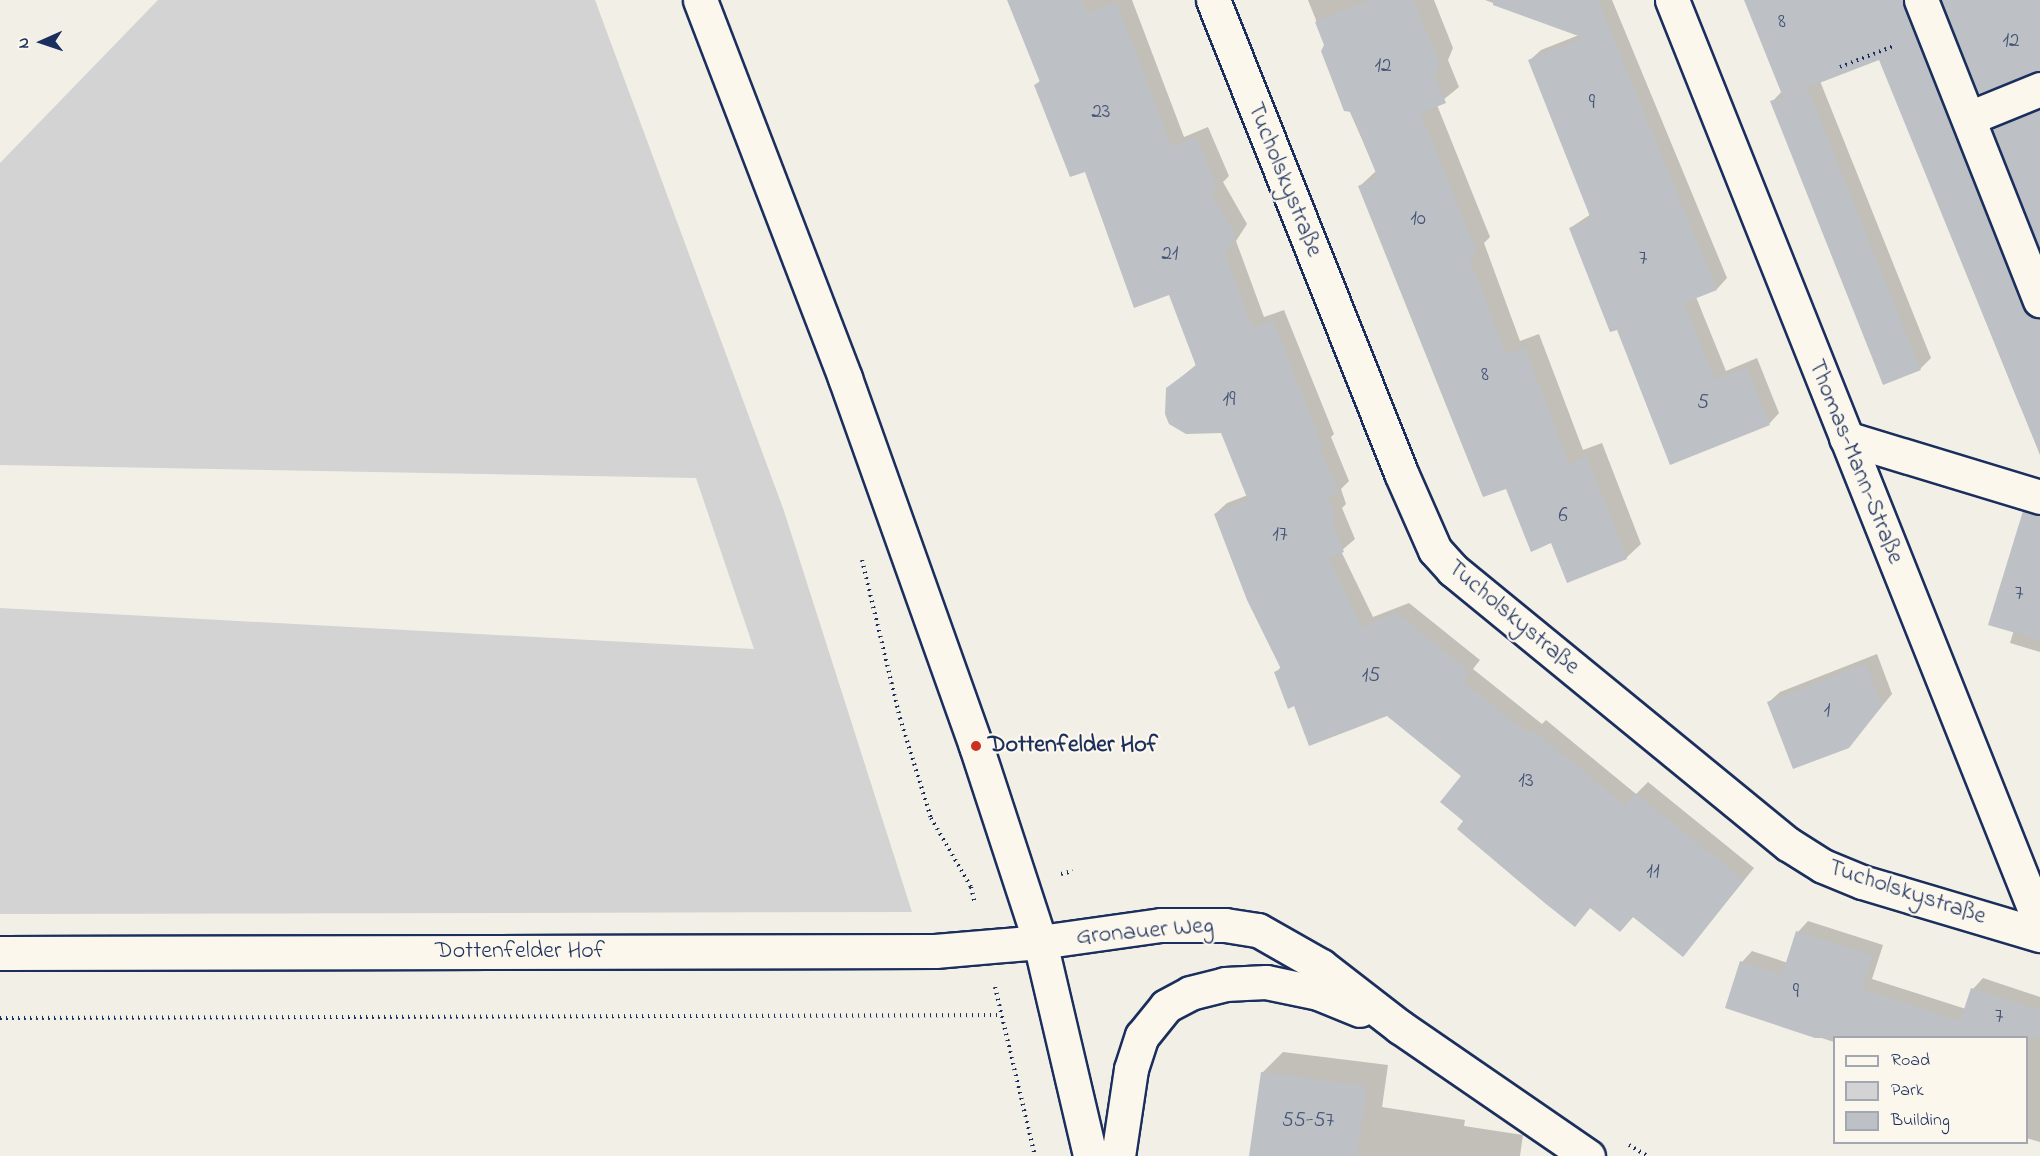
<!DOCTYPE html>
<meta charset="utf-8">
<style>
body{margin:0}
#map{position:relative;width:2040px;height:1156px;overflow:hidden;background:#f2efe6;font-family:"Indie Flower",sans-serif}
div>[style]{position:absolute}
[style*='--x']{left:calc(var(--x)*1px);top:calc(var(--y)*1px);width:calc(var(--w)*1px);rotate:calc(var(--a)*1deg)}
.green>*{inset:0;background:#d2d3d2}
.shadow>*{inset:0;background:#0003}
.building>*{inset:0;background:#bdc0c4}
.path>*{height:4px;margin-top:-2px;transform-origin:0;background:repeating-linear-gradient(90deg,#1b2f5e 0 1.5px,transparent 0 6px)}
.roads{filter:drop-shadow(2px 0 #1b2f5e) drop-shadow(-2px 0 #1b2f5e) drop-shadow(0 2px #1b2f5e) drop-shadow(0 -2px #1b2f5e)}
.minor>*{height:33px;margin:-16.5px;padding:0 16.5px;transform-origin:16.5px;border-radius:16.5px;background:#fbf7ec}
.major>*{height:33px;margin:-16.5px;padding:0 16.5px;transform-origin:16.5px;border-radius:16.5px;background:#fbf7ec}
.dots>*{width:16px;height:16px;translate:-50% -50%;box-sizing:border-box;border:3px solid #fbf7ec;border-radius:50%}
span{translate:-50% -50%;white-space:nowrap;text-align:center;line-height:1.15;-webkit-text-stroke:4.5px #fbf7ec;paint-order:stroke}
.number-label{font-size:21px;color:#445378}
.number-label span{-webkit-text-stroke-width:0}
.street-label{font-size:24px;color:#1b2f5e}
.poi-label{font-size:24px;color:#1b2f5e;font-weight:700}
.left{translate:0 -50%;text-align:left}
.legend{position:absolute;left:1833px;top:1036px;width:195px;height:108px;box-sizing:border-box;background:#fbf7ec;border:2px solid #a1a7b3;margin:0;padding:8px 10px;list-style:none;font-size:18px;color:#1b2f5e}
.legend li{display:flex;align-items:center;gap:12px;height:30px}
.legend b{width:30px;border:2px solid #a1a7b3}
.north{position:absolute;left:12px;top:12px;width:60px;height:60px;-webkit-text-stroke:4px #fbf7ec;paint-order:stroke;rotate:267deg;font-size:16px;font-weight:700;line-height:24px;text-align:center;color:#1b2f5e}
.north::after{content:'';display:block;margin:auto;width:21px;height:27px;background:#1b2f5e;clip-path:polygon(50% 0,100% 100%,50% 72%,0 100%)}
</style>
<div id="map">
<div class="green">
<i style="clip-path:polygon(158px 0,595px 0,784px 511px,912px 912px,0 914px,0 608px,754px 649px,696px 478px,0 465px,0 163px)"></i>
</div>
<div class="shadow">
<i style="clip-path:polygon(1009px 0,1132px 0,1184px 137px,1208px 127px,1229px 176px,1223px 182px,1247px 224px,1236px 241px,1264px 317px,1284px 310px,1334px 434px,1331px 437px,1349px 481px,1341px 489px,1346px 504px,1342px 508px,1355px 539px,1341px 551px,1373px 617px,1409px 603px,1480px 660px,1473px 669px,1542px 724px,1546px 720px,1636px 794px,1648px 782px,1754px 868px,1683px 955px,1634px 916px,1620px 930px,1591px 907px,1575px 925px,1465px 821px,1463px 775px,1388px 714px,1295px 704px,1276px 672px,1281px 667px,1215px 514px,1227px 503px,1248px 495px,1222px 431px,1167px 389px,1197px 364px,1170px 293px,1086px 170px,1035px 85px,1041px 80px)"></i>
<i style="clip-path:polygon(1308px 0,1434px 0,1453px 48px,1448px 60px,1459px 87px,1437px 105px,1490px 237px,1484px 243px,1520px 341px,1539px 334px,1583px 450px,1602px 443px,1641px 544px,1626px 558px,1552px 541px,1506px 487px,1360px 186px,1376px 171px,1323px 51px,1326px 45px)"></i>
<i style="clip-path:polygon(1485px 0,1612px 0,1727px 278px,1717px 289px,1696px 297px,1726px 371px,1757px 358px,1779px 413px,1769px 424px,1618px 328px,1570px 228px,1591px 214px,1530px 60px,1541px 50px,1579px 35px)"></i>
<i style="clip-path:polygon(1746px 0,1876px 0,1820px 81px,1931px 358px,1920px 369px,1772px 102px,1782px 91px)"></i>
<i style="clip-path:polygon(1938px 33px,2040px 290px,2040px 398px,2020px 406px,1883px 65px,1900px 48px)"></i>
<i style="clip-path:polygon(2040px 100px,2040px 245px,1994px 129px,2011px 112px)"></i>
<i style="clip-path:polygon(2040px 545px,2040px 652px,2010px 643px)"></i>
<i style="clip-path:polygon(1877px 654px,1892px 694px,1848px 747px,1769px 702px,1780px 692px)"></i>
<i style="clip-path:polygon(1808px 921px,1883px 945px,1872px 979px,1966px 1009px,1973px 989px,1983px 978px,2040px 997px,2040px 1142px,2026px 1138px,2026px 1038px,1834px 1038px,1834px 1042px,1727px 1007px,1742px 962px,1752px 951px,1788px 963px,1798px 932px)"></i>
<i style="clip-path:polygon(1283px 1052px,1388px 1065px,1382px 1107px,1465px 1120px,1464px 1126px,1523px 1135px,1520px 1156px,1251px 1156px,1262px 1073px)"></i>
</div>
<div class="building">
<i style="clip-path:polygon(1007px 0,1082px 0,1088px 14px,1116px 2px,1172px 147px,1196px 137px,1218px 189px,1211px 192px,1236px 236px,1225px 254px,1253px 328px,1273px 320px,1323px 447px,1320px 448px,1339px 493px,1328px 497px,1336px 517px,1331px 519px,1344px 552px,1328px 558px,1362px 627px,1397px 613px,1470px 672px,1463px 681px,1530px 735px,1533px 730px,1626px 806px,1635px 793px,1744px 880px,1683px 957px,1633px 917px,1620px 932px,1590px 908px,1575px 927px,1546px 904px,1457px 829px,1463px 821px,1440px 802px,1461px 776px,1387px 716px,1309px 746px,1294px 706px,1288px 709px,1274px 672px,1281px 669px,1247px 600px,1214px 514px,1248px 500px,1221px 433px,1186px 434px,1169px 424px,1165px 414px,1166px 388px,1196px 366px,1169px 295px,1134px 308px,1085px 172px,1070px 177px,1034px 85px,1040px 82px)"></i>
<i style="clip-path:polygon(1369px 0,1414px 0,1440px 64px,1435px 75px,1446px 103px,1421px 113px,1477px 252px,1469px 256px,1506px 354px,1525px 347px,1569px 464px,1587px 456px,1627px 559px,1567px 583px,1551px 543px,1531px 552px,1506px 489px,1483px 497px,1358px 186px,1378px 178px,1351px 112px,1344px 111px,1321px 51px,1324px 45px,1315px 22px)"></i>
<i style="clip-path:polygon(1493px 0,1598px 0,1717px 290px,1684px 303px,1715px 380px,1747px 368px,1770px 425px,1670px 465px,1617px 330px,1610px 332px,1569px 228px,1591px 219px,1528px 60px,1584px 38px,1493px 5px)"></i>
<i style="clip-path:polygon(1744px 0,1903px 0,2023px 307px,2029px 315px,2040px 318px,2040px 455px,1879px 60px,1783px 97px)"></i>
<i style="clip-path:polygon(1941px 0,2040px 0,2040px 71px,1978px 94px)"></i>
<i style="clip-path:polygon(1808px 89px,1921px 370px,1883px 385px,1770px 101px)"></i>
<i style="clip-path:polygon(2040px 109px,2040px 249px,1992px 129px)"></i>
<i style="clip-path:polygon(2023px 511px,2040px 515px,2040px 640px,1988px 625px)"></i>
<i style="clip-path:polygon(1866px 664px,1882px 706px,1849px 748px,1793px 769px,1767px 702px)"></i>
<i style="clip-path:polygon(1796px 931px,1873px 956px,1862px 989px,1960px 1021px,1971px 988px,2040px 1010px,2040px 1038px,1815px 1038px,1725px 1008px,1740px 961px,1782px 975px)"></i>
<i style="clip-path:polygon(1261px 1072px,1367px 1086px,1357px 1156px,1249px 1156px)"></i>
</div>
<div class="path">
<i style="--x:1840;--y:67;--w:58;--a:-21.3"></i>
<i style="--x:862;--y:560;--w:163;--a:76.5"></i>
<i style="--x:900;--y:718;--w:105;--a:72.8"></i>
<i style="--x:931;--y:818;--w:80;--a:59.9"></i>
<i style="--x:971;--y:887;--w:17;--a:77"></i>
<i style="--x:1061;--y:874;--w:12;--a:-14"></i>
<i style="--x:995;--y:987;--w:174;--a:76.7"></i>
<i style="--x:0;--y:1018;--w:1002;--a:-0.17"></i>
<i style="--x:1629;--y:1145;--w:21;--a:31"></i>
</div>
<div class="roads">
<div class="minor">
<i style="--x:1213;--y:0;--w:509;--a:68.32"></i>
<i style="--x:1401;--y:473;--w:84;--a:66.2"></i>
<i style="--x:1435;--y:550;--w:27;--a:48"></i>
<i style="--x:1453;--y:570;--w:433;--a:39.3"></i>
<i style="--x:1788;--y:844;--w:41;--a:32.2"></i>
<i style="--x:1823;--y:866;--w:42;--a:22.3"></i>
<i style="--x:1862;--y:882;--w:186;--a:16.6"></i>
<i style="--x:1672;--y:0;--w:994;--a:68.26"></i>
<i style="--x:1921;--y:0;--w:323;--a:68.4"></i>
<i style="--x:1969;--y:118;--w:77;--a:-22.2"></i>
<i style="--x:1846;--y:438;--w:203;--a:16.9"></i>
<i style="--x:0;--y:953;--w:935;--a:-0.12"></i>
<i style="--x:935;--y:951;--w:105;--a:-4.9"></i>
<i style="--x:1040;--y:942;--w:122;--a:-8"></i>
<i style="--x:1161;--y:925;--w:64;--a:0"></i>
<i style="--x:1225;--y:925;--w:33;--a:9"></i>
<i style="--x:1258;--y:930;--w:73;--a:29.7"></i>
<i style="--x:1321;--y:966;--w:100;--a:37.7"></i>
<i style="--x:1400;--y:1027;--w:228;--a:34.5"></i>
<i style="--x:1118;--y:1156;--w:88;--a:-81.5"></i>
<i style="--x:1131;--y:1069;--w:35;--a:-72"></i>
<i style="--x:1142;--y:1036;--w:38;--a:-51"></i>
<i style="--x:1166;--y:1006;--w:27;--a:-28"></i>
<i style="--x:1190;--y:993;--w:36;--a:-14"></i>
<i style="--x:1225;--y:984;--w:41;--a:-2.8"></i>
<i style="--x:1266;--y:982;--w:53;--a:11.9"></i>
<i style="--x:1318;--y:993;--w:45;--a:22"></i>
</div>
<div class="major">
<i style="--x:700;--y:0;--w:405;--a:69"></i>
<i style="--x:845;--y:378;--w:391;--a:70.4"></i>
<i style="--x:976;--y:746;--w:206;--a:71.9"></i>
<i style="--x:1040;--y:942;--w:220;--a:76.8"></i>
</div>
</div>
<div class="dots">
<i style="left:976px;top:746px;background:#c8321e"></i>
</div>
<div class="number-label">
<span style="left:1782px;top:22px">8</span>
<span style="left:2011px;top:41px">12</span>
<span style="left:1383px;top:66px">12</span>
<span style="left:1592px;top:103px">9</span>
<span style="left:1101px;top:112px">23</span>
<span style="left:1418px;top:219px">10</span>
<span style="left:1170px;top:254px">21</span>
<span style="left:1643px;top:259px">7</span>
<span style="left:1485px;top:375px">8</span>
<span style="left:1229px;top:400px">19</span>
<span style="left:1703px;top:403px">5</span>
<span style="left:1563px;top:516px">6</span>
<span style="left:1280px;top:535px">17</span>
<span style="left:2019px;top:594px">7</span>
<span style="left:1371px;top:676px">15</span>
<span style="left:1827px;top:711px">1</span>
<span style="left:1526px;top:781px">13</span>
<span style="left:1653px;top:872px">11</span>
<span style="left:1796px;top:992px">9</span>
<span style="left:1999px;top:1017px">7</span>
<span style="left:1308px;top:1121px">55-57</span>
</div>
<div class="street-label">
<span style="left:1284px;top:180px;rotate:68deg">Tucholskystraße</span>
<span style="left:1855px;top:462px;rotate:68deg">Thomas-Mann-Straße</span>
<span style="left:1513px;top:618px;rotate:40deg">Tucholskystraße</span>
<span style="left:1907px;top:893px;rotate:18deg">Tucholskystraße</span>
<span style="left:1145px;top:932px;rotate:-5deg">Gronauer Weg</span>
<span style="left:520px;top:952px">Dottenfelder Hof</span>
</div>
<div class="poi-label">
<span class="left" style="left:988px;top:746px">Dottenfelder Hof</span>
</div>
<ul class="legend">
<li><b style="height:8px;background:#fbf7ec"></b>Road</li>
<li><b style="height:16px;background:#d2d3d2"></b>Park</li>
<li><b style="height:16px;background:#bdc0c4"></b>Building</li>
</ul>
<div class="north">N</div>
</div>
